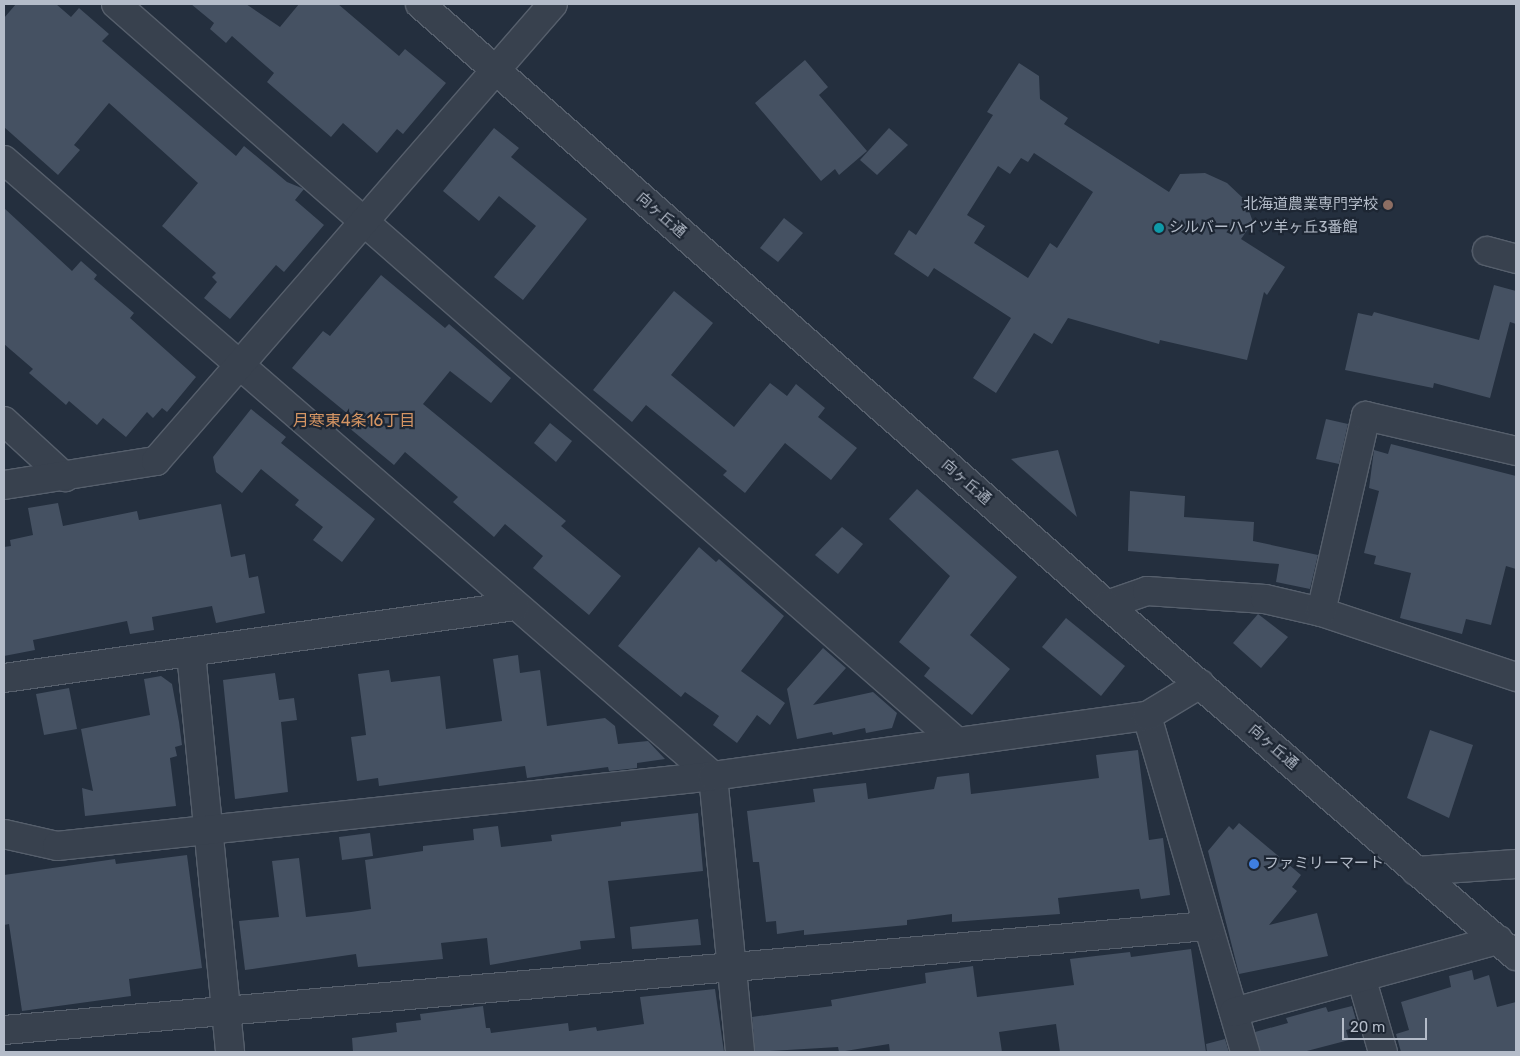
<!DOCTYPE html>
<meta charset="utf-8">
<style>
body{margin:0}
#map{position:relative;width:1520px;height:1056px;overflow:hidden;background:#242f3e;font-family:Rubik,"Noto Sans JP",sans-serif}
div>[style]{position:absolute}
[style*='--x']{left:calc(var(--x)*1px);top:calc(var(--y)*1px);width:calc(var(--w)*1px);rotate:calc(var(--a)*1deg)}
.building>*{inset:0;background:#455162}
.roads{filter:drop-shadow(1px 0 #565f6c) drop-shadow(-1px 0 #565f6c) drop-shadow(0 1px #565f6c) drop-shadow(0 -1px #565f6c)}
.minor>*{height:28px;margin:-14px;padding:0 14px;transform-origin:14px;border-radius:14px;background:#38414e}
.tertiary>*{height:28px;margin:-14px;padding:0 14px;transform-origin:14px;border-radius:14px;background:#38414e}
.dots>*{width:14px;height:14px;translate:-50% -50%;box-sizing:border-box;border:2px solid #1d2633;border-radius:50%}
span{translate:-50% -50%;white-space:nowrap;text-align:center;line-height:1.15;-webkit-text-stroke:4.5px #1d2633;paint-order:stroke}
.poi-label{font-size:15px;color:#b4bcc9}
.right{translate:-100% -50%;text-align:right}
.left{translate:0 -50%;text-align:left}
.street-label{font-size:15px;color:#b4bcc9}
.neighbourhood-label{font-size:16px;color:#d59563}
.frame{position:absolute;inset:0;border:5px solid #b4bcc9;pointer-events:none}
.scale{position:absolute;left:1342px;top:1018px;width:85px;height:22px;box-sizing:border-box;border:2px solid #b4bcc9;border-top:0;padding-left:6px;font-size:15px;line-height:18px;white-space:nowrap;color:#b4bcc9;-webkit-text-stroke:4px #1d2633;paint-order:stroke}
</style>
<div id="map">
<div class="building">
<i style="clip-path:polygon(16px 4px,56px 4px,71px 17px,79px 8px,109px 34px,102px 41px,236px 156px,244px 146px,287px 182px,304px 189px,295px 200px,324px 225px,284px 272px,276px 265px,230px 319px,204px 298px,217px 282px,212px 277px,216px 273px,162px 226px,198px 183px,109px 103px,74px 145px,80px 150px,58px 175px,4px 127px,4px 18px)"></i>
<i style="clip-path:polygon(191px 4px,246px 4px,280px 27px,299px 4px,338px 4px,399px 56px,405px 49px,446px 83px,403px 134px,397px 129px,377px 153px,343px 123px,331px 137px,267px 82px,274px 73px,232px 36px,226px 43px,210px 29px,214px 23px)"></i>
<i style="clip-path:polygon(805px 60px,828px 87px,819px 95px,867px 151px,839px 175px,835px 169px,821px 181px,755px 103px)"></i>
<i style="clip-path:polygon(evenodd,1019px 63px,1039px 76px,1040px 99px,1068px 118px,1064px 124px,1169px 192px,1180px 174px,1205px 173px,1227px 183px,1245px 200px,1253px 222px,1241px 239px,1285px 267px,1267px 295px,1264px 292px,1247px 360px,1160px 340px,1159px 344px,1068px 318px,1052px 344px,1034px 333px,996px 393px,973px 378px,1011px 318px,934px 268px,928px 277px,894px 254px,909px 230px,916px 235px,993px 115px,987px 112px,1019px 63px,1034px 153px,1093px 192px,1057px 248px,1050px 243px,1028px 278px,974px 243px,985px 226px,967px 215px,998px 166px,1010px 174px,1021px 158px,1028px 162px,1034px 153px)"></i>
<i style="clip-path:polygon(494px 128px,519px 148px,511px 157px,587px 219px,523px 300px,494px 277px,536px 226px,499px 196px,479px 221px,443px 191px)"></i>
<i style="clip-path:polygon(889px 128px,908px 145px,877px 175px,860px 160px)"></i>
<i style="clip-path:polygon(4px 208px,72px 271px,81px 261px,97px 275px,94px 279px,134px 313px,130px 318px,196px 377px,167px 412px,162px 408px,153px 418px,147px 412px,126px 437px,103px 418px,97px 425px,69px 401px,66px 405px,29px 373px,33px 369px,4px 344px)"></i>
<i style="clip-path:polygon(784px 218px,803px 233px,778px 262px,760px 248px)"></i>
<i style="clip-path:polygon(381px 275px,445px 328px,449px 324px,511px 378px,491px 403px,450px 371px,423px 404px,566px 521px,561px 526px,621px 576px,589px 615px,533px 568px,543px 556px,505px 524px,494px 537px,453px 502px,458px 497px,405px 452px,394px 465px,342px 422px,348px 414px,292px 368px,323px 331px,330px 336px)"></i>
<i style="clip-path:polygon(1494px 285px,1516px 291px,1516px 324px,1510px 322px,1490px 398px,1434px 383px,1433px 388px,1345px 370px,1358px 313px,1372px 316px,1374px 312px,1479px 340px)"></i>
<i style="clip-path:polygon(674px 291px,713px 323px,671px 375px,734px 427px,770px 383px,787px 396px,796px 384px,825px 408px,818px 417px,857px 448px,831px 480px,785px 443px,745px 493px,723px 475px,727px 471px,646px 405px,632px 422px,593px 390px)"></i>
<i style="clip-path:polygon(251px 409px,286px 437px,281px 443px,375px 519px,342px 562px,313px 540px,323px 527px,295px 505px,299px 500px,261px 469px,242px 493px,216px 472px,213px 457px)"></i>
<i style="clip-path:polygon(1326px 419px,1348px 424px,1339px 464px,1316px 459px)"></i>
<i style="clip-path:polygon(550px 423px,572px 441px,556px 462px,534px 443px)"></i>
<i style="clip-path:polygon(1391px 444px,1516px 476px,1516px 569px,1506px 566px,1491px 625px,1466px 619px,1462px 634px,1400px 618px,1411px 573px,1374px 564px,1376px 556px,1364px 553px,1379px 491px,1369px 488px,1374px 450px,1388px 454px)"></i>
<i style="clip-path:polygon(1058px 450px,1077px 517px,1011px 459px)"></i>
<i style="clip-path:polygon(917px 489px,1017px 577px,970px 635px,1010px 669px,972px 715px,924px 676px,930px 668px,899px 642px,950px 576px,889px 519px)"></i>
<i style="clip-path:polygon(1130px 491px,1185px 496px,1184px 517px,1254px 522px,1253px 541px,1318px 555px,1310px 589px,1276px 582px,1279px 564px,1128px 551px)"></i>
<i style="clip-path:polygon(58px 503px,63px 526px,137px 511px,139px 520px,221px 504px,231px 557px,245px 554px,249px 578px,258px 576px,265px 613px,216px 623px,212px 606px,152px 617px,154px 630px,130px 634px,127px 621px,33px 640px,35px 650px,4px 656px,4px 547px,11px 546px,10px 540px,33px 535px,28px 508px)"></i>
<i style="clip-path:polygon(842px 527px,863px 544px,838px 574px,815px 555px)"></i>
<i style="clip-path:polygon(699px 547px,716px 562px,719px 559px,784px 616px,741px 671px,785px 703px,770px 725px,757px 715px,737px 743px,713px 725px,719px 716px,685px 692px,681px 697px,618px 646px)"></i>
<i style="clip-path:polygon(1258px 614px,1288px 637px,1261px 668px,1233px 643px)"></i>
<i style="clip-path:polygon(1066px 618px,1125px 666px,1101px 696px,1042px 647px)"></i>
<i style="clip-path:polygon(823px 648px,846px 668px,813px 705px,873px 692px,897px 713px,892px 728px,866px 733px,865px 728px,833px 735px,832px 732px,797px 739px,787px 689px)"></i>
<i style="clip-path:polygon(518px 655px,520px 673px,540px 670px,547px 726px,605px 718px,615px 726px,618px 744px,648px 741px,665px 759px,637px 763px,637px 768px,609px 771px,608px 767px,527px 778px,525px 766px,379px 786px,378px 778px,357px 781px,351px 737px,366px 735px,358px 674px,389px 670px,391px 682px,440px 676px,446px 729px,502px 721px,493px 659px)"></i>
<i style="clip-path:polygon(275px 673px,279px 700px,294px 698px,297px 720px,281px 722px,288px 792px,235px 799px,223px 680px)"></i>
<i style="clip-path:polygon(161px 676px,172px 684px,179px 722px,182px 745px,175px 747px,177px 756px,170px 758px,176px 806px,85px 816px,82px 788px,93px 791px,81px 729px,150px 715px,144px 679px)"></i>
<i style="clip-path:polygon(69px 688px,77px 729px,44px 735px,36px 694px)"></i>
<i style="clip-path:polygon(1430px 730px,1473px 745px,1449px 818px,1407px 798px)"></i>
<i style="clip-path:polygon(1138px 750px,1149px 840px,1163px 838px,1170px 895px,1141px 899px,1139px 889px,1058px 898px,1060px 914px,952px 922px,952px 914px,907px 920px,907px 925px,804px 935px,804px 930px,777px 934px,776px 921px,766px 922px,759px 862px,753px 862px,747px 811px,815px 802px,813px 789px,866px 783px,868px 799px,934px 789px,937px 777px,969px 773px,971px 794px,1099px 778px,1096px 755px)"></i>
<i style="clip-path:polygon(698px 813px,703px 871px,608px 881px,615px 938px,580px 941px,581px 949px,490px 965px,487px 938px,441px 943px,443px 959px,358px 967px,356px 954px,245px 970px,239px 921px,279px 917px,272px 861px,299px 858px,306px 917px,351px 912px,371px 909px,365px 860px,423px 851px,423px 846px,474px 840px,473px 829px,498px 826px,501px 847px,552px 841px,551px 835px,621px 826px,621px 822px)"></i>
<i style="clip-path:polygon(1239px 823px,1301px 875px,1292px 887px,1297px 891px,1269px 925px,1317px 913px,1328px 956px,1239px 974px,1208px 851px,1229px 826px,1233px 830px)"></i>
<i style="clip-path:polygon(370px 833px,373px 856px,342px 860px,339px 837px)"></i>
<i style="clip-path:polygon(187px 855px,202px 968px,129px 979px,131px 996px,22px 1011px,9px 924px,4px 925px,4px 875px,115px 859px,116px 864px)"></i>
<i style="clip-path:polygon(698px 919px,701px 945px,632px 949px,630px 927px)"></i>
<i style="clip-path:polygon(1191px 949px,1206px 1052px,1060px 1052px,1056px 1024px,999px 1032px,1002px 1052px,890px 1052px,889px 1044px,839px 1052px,838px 1047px,755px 1052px,752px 1017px,832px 1006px,831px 1000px,926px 983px,925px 973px,973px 966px,977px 997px,1074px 985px,1070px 959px,1130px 952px,1131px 957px)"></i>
<i style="clip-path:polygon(1472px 970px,1474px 980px,1489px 975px,1497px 1007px,1516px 1002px,1516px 1052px,1401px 1052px,1396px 1034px,1409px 1030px,1401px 1002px,1451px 987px,1449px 976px)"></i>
<i style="clip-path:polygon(715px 989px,724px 1052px,353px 1052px,352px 1038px,397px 1032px,396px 1023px,421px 1020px,420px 1014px,483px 1006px,486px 1028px,490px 1028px,491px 1033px,568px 1023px,569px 1031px,596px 1027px,597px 1031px,644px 1024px,640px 997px)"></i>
<i style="clip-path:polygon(1352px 1006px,1358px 1027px,1346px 1030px,1349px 1040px,1303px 1052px,1260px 1052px,1255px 1032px,1288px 1023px,1286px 1018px,1326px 1007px,1328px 1012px)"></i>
<i style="clip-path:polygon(1225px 1039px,1229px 1052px,1207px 1052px,1206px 1044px)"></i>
</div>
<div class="roads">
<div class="minor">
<i style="--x:116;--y:4;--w:1119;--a:41.27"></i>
<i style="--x:4;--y:160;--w:939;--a:40.99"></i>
<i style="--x:713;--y:776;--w:277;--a:84.4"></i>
<i style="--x:1487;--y:251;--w:30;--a:15"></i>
<i style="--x:4;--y:421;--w:83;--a:42.6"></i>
<i style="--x:4;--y:485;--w:154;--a:-9"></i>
<i style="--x:156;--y:461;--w:605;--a:-49.02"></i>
<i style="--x:1107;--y:605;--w:42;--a:-19.3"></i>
<i style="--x:1147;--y:591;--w:118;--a:3.9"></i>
<i style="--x:1265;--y:599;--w:57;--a:13.1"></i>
<i style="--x:1321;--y:612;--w:206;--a:18.4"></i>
<i style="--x:1321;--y:612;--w:201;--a:-77.1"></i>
<i style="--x:1366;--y:416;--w:154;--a:13.1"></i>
<i style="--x:191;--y:653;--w:401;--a:84.4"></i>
<i style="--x:4;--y:678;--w:516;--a:-8.02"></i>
<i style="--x:1147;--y:716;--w:350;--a:73.7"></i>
<i style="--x:4;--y:834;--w:54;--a:12.8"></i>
<i style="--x:57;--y:846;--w:660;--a:-6.09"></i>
<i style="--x:713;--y:776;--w:438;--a:-7.9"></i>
<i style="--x:1147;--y:716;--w:62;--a:-31.1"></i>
<i style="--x:1416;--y:871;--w:100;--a:-4"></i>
<i style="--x:1361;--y:977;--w:78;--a:73.7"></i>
<i style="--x:1234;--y:1012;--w:274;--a:-15.3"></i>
<i style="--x:4;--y:1030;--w:1208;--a:-4.94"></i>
</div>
<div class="tertiary">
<i style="--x:420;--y:4;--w:913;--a:41.18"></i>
<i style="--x:1107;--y:605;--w:539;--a:40.64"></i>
</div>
</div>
<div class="dots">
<i style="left:1388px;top:205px;background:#8d6e63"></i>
<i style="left:1159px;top:228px;background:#0f9aa8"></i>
<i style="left:1254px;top:864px;background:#3f7fe0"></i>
</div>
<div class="poi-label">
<span class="right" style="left:1378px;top:205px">北海道農業専門学校</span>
<span class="left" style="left:1169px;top:228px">シルバーハイツ羊ヶ丘3番館</span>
<span class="left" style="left:1264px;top:864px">ファミリーマート</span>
</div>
<div class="street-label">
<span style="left:661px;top:215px;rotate:41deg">向ヶ丘通</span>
<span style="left:966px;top:482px;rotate:41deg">向ヶ丘通</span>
<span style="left:1273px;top:747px;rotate:41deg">向ヶ丘通</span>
</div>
<div class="neighbourhood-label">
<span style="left:354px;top:421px">月寒東4条16丁目</span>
</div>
<div class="frame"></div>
<div class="scale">20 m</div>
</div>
